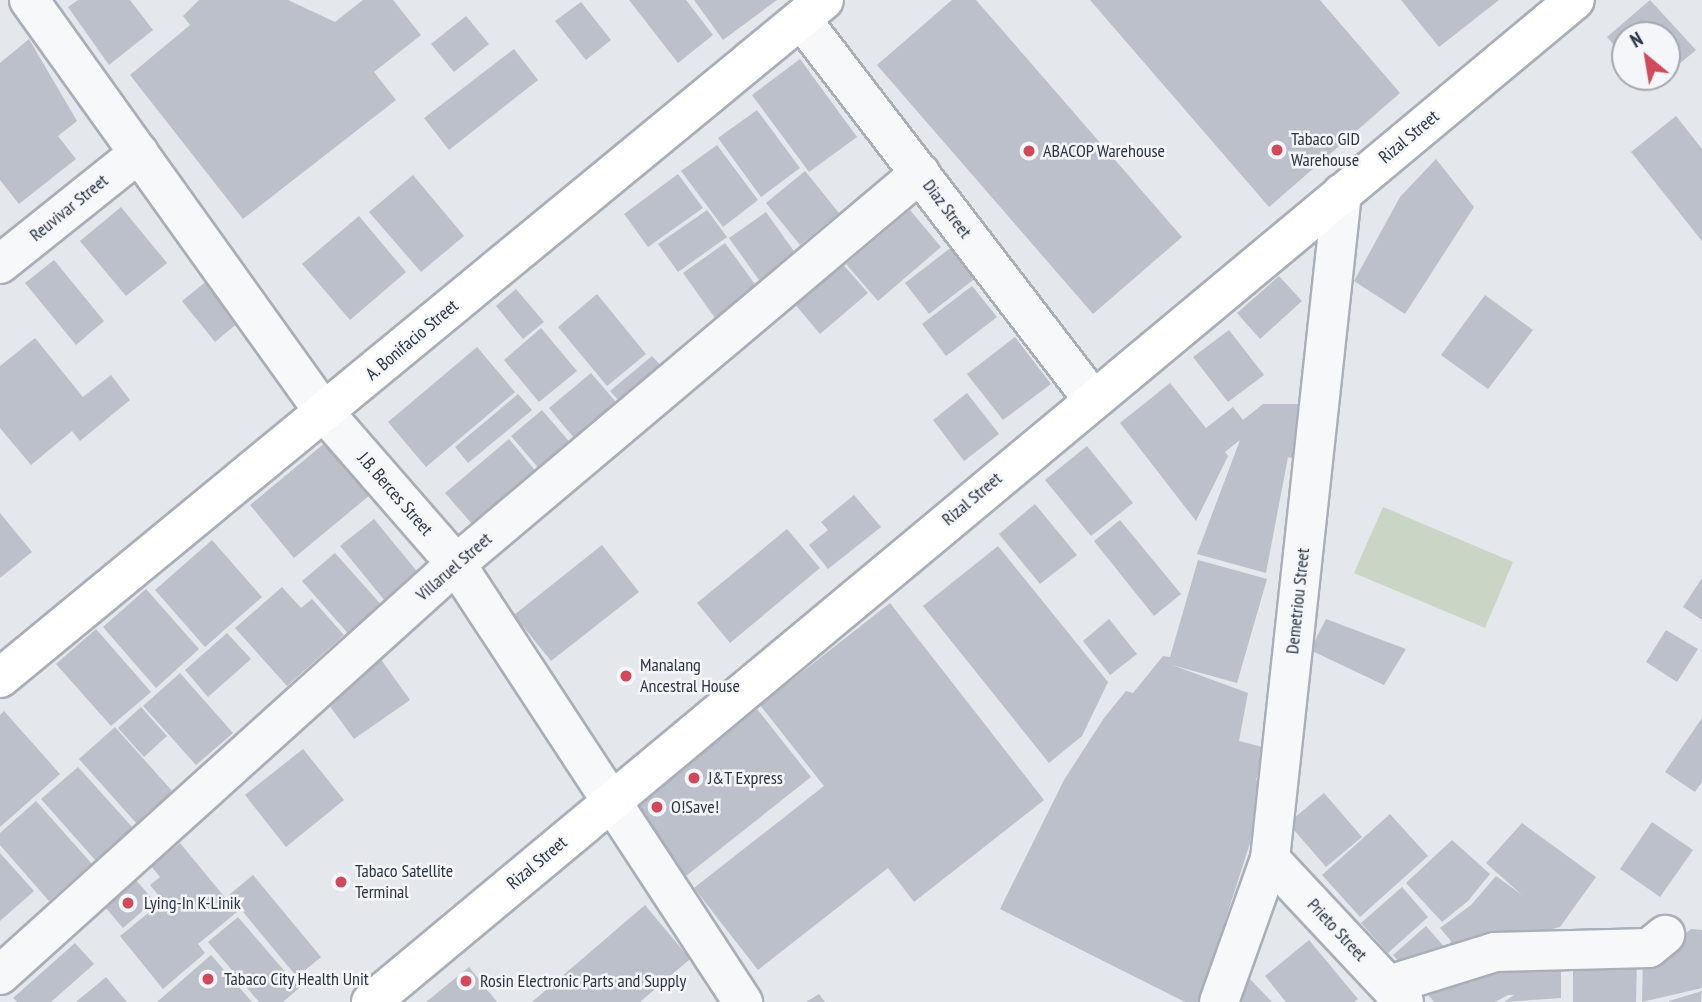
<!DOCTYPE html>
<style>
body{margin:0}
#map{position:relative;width:1702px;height:1002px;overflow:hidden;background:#e4e7ec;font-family:"PT Sans Narrow",sans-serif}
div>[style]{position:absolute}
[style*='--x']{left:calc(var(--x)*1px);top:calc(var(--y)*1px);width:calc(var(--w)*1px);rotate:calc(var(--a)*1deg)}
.green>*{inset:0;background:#c9d6c5}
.building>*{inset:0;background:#bbc0ca}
.roads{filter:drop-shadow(2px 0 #a9aeb7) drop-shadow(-2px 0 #a9aeb7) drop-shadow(0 2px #a9aeb7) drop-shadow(0 -2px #a9aeb7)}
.minor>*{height:38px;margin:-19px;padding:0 19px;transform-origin:19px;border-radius:19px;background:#f7f8fa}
.major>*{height:38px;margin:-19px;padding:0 19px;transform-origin:19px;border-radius:19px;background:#fff}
.dots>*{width:19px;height:19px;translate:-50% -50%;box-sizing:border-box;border:4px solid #f4f6f9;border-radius:50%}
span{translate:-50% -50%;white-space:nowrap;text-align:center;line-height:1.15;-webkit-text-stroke:5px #f4f6f9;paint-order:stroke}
.street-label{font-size:18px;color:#2b3445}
.poi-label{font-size:18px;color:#2b3445}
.left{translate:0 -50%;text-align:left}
.north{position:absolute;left:1611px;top:21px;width:70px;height:70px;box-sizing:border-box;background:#f4f6f9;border:2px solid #a4a8b1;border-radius:50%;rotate:330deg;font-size:19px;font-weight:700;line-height:28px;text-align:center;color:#2b3445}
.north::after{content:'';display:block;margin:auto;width:24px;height:32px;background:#d1495b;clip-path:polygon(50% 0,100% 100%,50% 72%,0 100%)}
</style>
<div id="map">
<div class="green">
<i style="clip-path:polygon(1383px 507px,1513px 562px,1485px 628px,1354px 573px)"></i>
</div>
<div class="building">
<i style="clip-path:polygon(78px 0,130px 0,153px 30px,109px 65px,68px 7px)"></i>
<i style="clip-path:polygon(199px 0,288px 0,335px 22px,363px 0,393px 0,421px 35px,374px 72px,396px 100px,243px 219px,130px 75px,190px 25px,183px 16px)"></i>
<i style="clip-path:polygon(629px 0,686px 0,713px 35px,678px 63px)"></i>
<i style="clip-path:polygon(694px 0,777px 0,723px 40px)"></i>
<i style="clip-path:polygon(952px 0,976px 0,1182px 237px,1093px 314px,877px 65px)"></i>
<i style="clip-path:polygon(1090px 0,1320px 0,1400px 93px,1269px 207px)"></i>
<i style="clip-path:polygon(1401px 0,1499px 0,1439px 47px)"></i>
<i style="clip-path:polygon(1650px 0,1696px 50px,1667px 74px,1667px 35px,1625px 35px,1625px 58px,1607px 37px)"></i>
<i style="clip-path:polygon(581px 2px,611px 40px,586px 60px,555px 21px)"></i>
<i style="clip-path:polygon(466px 16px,489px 44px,454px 72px,431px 44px)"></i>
<i style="clip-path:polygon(29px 39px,77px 121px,58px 136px,76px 159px,19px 204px,0 180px,0 63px)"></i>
<i style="clip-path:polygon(514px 49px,538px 80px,449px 150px,424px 118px)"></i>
<i style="clip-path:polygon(800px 59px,857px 137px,809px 172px,752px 95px)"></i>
<i style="clip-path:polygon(1641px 77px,1664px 77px,1650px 89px)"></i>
<i style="clip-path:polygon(757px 110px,800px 168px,761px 197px,718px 138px)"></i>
<i style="clip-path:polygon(1676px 116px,1702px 149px,1702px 241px,1631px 152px)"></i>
<i style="clip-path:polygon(717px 145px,758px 200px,723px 227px,681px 171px)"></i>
<i style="clip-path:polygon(1436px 159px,1474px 207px,1405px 314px,1354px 281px,1400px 197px)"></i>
<i style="clip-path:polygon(805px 171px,839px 213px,800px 245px,766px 203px)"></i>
<i style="clip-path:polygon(678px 174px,703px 208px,648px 247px,624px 214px)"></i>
<i style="clip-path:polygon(413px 175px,464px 236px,421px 272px,369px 212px)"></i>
<i style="clip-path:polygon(121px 207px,167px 263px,126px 296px,80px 241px)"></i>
<i style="clip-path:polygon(707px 210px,727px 237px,678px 272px,658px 244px)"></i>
<i style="clip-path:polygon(910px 210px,941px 247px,878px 301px,846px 264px)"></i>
<i style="clip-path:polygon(766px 212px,796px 254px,759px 280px,729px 238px)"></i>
<i style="clip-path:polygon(359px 216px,406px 272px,350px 320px,302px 264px)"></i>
<i style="clip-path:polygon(725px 243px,757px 287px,715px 318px,683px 273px)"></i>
<i style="clip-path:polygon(953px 246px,977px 277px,929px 314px,905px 283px)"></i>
<i style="clip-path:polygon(54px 260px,104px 321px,76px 345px,25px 283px)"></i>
<i style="clip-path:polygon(841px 262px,868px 293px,820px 334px,793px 302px)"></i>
<i style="clip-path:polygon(1279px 276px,1302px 301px,1260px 339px,1237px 313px)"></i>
<i style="clip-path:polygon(208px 280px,240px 321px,215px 342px,182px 301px)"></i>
<i style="clip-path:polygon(972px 286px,997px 317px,946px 356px,922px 324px)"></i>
<i style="clip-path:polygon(516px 289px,544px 322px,523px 339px,496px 306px)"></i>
<i style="clip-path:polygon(597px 294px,646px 354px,607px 386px,558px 327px)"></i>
<i style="clip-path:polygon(1485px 295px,1533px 330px,1488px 389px,1441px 355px)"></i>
<i style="clip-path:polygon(541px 328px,577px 371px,539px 402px,504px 360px)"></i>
<i style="clip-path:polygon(1229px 330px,1264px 375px,1228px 402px,1193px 357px)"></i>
<i style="clip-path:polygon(1015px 337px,1051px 384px,1003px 420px,967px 374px)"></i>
<i style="clip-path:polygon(35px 338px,83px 397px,111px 375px,130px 400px,80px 441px,72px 431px,31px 465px,0 428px,0 366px)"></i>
<i style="clip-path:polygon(477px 347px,515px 392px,426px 467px,388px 422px)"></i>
<i style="clip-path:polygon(652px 356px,664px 369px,622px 404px,610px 391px)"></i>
<i style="clip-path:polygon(591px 373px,621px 408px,579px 444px,549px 408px)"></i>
<i style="clip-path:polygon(1170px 383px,1206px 428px,1233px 407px,1243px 420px,1263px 404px,1305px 404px,1298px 460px,1288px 457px,1266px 573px,1197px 554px,1240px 440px,1225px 452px,1228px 456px,1196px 521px,1120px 423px)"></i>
<i style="clip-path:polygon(967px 393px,999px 434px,964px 461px,933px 420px)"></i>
<i style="clip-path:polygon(518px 394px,532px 410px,468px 463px,455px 447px)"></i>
<i style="clip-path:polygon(542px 410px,572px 445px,541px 471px,511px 436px)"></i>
<i style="clip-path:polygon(509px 439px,543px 480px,480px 533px,445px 493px)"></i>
<i style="clip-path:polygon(326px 442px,370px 495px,294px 558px,250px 505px)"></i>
<i style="clip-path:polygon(1087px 446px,1133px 503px,1091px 536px,1045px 480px)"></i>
<i style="clip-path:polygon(854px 495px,881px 527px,828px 569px,809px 545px,828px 530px,821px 522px)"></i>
<i style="clip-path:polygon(1035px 504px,1077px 555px,1040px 584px,999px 534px)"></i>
<i style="clip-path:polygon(0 513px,32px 552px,0 578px)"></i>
<i style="clip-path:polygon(374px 519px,424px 580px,390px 607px,340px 546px)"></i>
<i style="clip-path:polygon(1120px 520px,1181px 594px,1154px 616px,1094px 541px)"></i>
<i style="clip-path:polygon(787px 529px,820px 568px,730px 643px,697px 603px)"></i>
<i style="clip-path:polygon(212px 540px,262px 597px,205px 647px,155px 590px)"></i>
<i style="clip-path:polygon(602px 545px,639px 592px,551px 661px,514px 615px)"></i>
<i style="clip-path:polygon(998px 546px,1108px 682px,1082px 736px,1049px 763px,923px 606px)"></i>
<i style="clip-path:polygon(335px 553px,385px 609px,352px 638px,302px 581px)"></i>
<i style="clip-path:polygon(1198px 560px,1267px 579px,1237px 683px,1172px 665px,1248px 693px,1239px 741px,1266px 748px,1256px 780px,1260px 781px,1250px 843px,1199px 1002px,1185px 1002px,1000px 909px,1064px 780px,1104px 718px,1126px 691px,1133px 693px,1163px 656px,1170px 657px)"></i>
<i style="clip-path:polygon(1702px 578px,1702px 620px,1683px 607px)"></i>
<i style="clip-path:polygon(282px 587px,301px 608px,312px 599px,344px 635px,287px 686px,235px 628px)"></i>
<i style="clip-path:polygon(146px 589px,199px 649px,156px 688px,103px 627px)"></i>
<i style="clip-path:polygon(890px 603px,1044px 800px,914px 902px,888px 868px,758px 970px,694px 888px,824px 786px,760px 705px)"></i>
<i style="clip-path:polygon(1109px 619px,1137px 654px,1110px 675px,1083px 641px)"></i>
<i style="clip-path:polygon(1326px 619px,1406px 649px,1384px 685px,1310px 650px)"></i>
<i style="clip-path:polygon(96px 629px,151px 692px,111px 726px,56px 664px)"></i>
<i style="clip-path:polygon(1666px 630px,1698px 649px,1677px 682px,1646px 662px)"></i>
<i style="clip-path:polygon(227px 633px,251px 659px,208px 697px,185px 670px)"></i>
<i style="clip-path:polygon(377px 654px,410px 700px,354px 739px,321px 694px)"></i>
<i style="clip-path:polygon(180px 673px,233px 733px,196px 765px,143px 706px)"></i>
<i style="clip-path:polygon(141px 707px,167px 736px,144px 757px,118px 728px)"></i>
<i style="clip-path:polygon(757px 709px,811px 777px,686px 876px,632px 808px)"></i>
<i style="clip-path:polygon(4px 711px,60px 774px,0 827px,0 715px)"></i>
<i style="clip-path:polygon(1702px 718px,1702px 782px,1695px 792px,1665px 772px)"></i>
<i style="clip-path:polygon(115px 727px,173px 792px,137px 824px,79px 759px)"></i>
<i style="clip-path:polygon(303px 749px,344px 800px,286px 847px,245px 795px)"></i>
<i style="clip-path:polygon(78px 767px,133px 828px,96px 861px,41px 799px)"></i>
<i style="clip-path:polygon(1324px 793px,1362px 837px,1326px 867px,1288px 823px)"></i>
<i style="clip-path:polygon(36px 801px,92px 864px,49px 901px,0 845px,0 833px)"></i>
<i style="clip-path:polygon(1390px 814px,1428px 856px,1360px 917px,1322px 875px)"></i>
<i style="clip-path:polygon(1652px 822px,1693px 850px,1660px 897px,1620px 869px)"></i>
<i style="clip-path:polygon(1522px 823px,1596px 877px,1560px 927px,1446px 955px,1451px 941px,1440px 928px,1471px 905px,1496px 876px,1522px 895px,1486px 863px)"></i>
<i style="clip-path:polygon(1452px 840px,1490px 874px,1468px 901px,1442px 922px,1406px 883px)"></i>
<i style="clip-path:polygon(180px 843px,237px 912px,198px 944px,205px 953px,163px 989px,120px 936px,163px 901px,150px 885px,160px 877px,151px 866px)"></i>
<i style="clip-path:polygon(0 853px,34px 891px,0 921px)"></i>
<i style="clip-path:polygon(253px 875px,321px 957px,297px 977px,229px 895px)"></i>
<i style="clip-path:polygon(136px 880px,154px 901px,123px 928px,105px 907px)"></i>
<i style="clip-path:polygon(1402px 887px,1428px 917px,1388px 953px,1361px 923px)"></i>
<i style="clip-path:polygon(645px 905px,690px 959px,640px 1002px,532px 1002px)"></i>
<i style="clip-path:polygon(238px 917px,299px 988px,283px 1002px,259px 1002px,208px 942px)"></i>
<i style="clip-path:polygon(1426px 926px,1447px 950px,1405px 969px,1393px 955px)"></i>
<i style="clip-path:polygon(1691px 929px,1702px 930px,1702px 988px,1642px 1002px,1643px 958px,1654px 957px)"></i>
<i style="clip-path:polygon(1309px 940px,1358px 999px,1354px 1002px,1286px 1002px,1265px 976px)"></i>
<i style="clip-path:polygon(75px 943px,94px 964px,51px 1002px,17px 1002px,13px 998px)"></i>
<i style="clip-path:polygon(211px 955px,252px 1002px,157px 1002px)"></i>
<i style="clip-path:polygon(1573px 956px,1637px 957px,1636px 1002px,1573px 1002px)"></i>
<i style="clip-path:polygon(1561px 960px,1561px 998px,1504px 1002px,1514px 995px,1508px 995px,1495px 1002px,1434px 1002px,1425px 991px,1452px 973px)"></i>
<i style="clip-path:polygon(469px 967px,497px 1002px,426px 1002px)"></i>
<i style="clip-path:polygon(106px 977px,127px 1002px,76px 1002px)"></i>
<i style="clip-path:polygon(1249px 978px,1272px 1002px,1240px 1002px)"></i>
<i style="clip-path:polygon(1702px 991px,1701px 1002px,1669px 1002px,1669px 1001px)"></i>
<i style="clip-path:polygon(819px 994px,825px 1002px,806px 1002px)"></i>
</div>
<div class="roads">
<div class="minor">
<i style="--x:29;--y:0;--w:507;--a:54.4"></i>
<i style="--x:324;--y:412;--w:201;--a:49"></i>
<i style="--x:456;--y:564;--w:524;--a:56.77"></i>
<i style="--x:801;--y:19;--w:479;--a:52.5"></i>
<i style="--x:0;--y:264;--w:178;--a:-38.6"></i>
<i style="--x:1270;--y:859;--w:196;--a:46.9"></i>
<i style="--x:0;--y:975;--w:614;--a:-42.03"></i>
<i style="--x:456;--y:564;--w:607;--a:-40.12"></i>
<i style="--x:1389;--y:985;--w:111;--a:-17.3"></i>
<i style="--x:1495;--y:952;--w:154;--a:-1.5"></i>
<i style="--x:1649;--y:948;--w:21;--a:-39"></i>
<i style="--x:1219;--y:1002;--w:152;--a:-70.4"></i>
<i style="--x:1270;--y:859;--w:670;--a:-83.83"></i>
</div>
<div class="major">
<i style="--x:0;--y:678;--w:1067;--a:-39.45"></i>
<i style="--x:371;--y:1002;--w:1566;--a:-39.77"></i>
</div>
</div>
<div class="dots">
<i style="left:1277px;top:150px;background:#d1495b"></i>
<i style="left:1029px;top:151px;background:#d1495b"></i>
<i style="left:626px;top:676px;background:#d1495b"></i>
<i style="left:694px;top:778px;background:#d1495b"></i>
<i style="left:657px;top:807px;background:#d1495b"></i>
<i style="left:341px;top:882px;background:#d1495b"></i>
<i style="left:128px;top:903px;background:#d1495b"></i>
<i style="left:208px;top:979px;background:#d1495b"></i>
<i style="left:466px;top:981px;background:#d1495b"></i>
</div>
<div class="street-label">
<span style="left:1409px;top:137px;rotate:-40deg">Rizal Street</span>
<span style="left:69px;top:208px;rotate:-39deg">Reuvivar Street</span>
<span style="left:947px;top:209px;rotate:53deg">Diaz Street</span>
<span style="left:412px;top:340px;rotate:-40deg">A. Bonifacio Street</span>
<span style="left:395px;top:494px;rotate:49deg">J.B. Berces Street</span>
<span style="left:972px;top:499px;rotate:-40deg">Rizal Street</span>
<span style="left:454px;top:567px;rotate:-41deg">Villaruel Street</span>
<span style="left:1298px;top:601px;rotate:-84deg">Demetriou Street</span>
<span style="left:537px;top:863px;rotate:-40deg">Rizal Street</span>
<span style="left:1337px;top:930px;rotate:47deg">Prieto Street</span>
</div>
<div class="poi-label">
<span class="left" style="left:1291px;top:150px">Tabaco GID<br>Warehouse</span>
<span class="left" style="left:1043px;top:151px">ABACOP Warehouse</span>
<span class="left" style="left:640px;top:676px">Manalang<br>Ancestral House</span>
<span class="left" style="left:708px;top:778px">J&amp;T Express</span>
<span class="left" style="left:671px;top:807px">O!Save!</span>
<span class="left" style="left:355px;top:882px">Tabaco Satellite<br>Terminal</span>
<span class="left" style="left:144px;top:903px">Lying-In K-Linik</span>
<span class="left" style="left:224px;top:979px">Tabaco City Health Unit</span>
<span class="left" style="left:480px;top:981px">Rosin Electronic Parts and Supply</span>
</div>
<div class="north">N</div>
</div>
